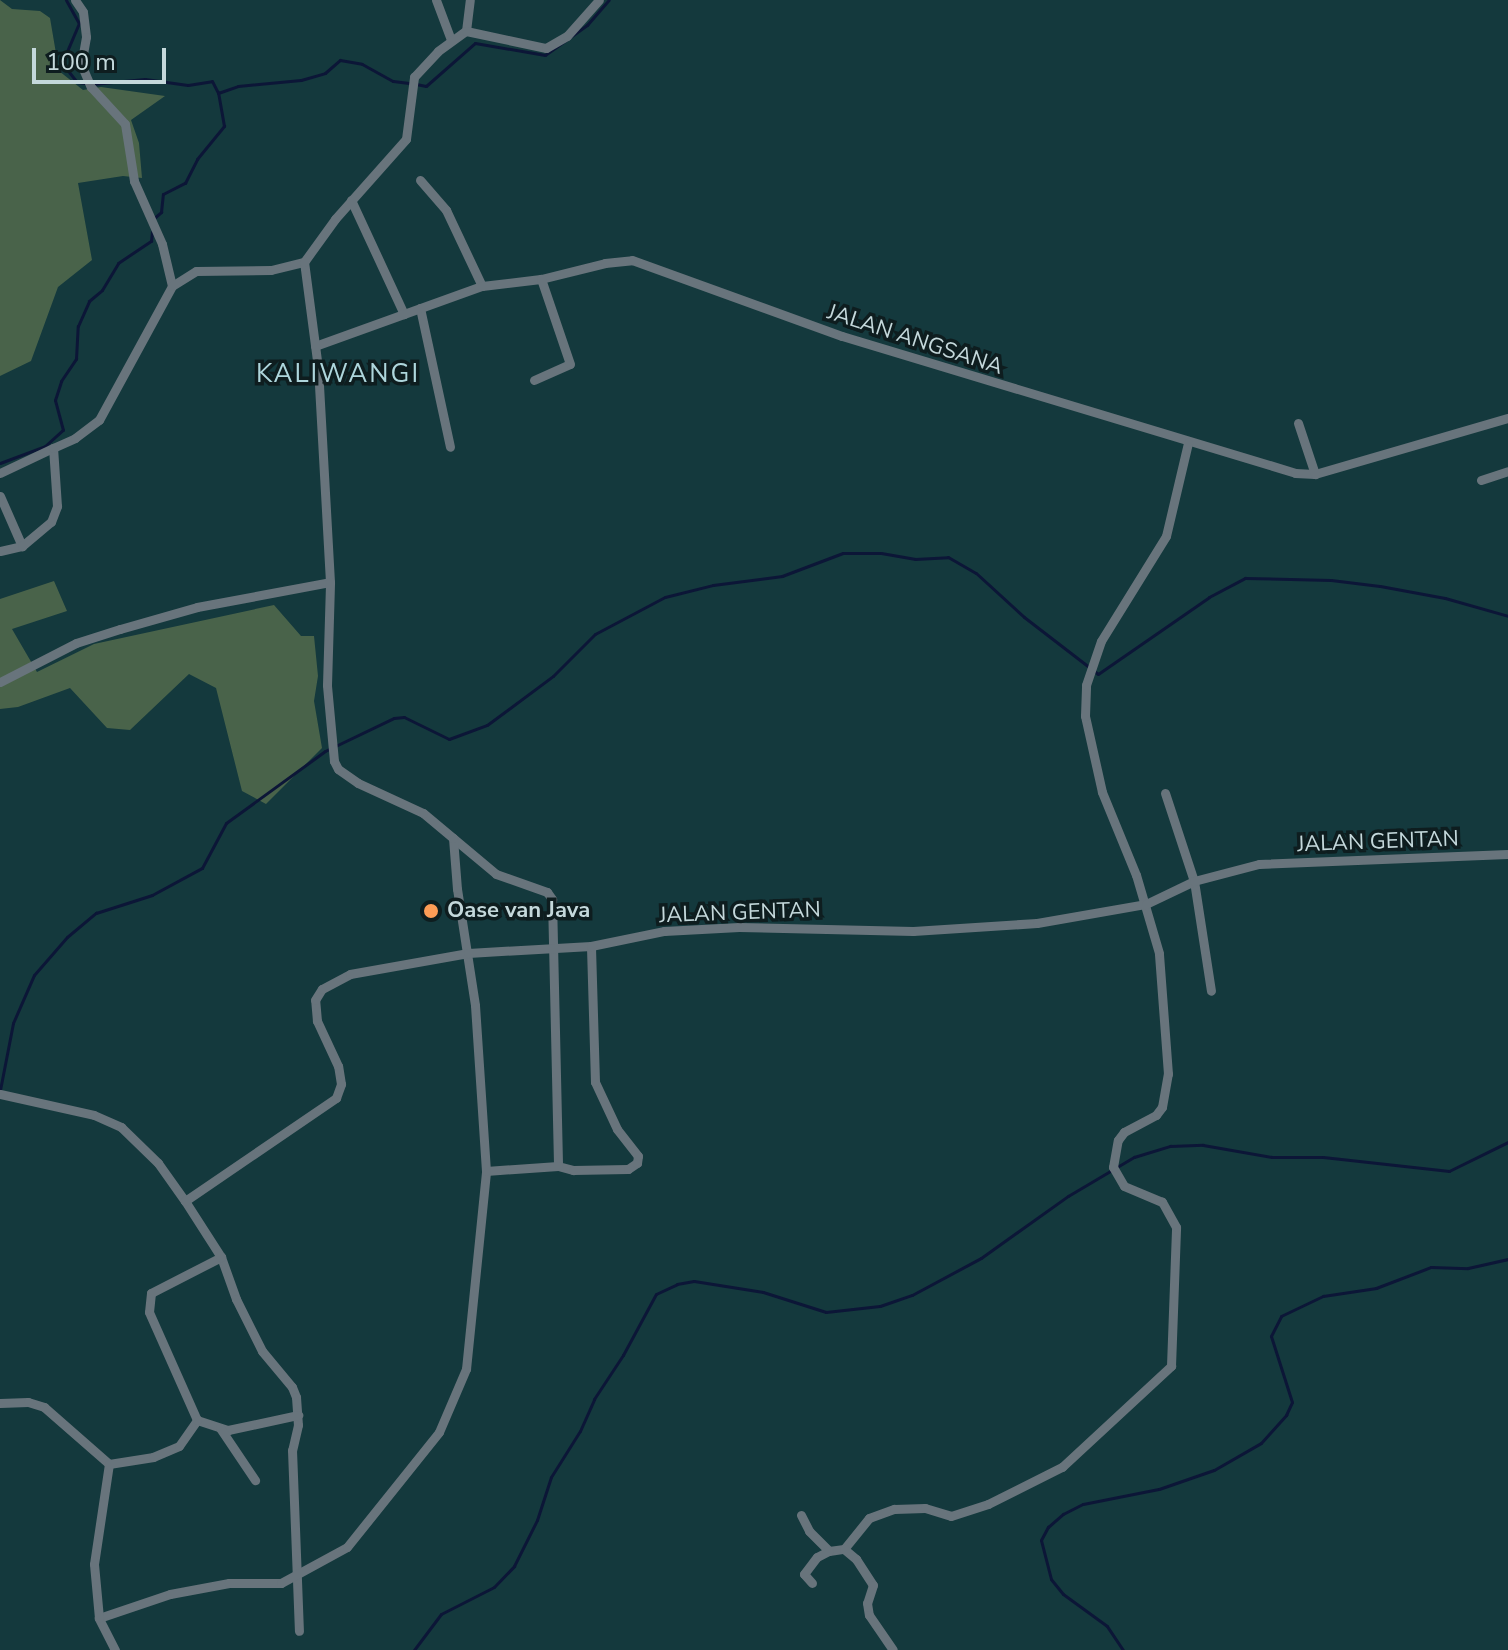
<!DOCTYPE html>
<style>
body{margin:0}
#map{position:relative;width:1508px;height:1650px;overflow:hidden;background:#14393d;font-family:"Nunito Sans",sans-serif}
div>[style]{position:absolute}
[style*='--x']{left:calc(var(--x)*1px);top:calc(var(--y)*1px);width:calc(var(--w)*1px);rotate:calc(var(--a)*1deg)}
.green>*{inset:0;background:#49634a}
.stream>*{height:3px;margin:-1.5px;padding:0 1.5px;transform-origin:1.5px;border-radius:1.5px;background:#0c1637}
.minor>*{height:9px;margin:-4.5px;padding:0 4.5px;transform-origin:4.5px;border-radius:4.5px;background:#68747c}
.dots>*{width:22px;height:22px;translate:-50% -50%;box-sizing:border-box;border:4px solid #0e1d1f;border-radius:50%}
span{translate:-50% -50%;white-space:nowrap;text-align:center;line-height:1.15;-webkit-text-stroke:7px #0e1d1f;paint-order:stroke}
.street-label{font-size:22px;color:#c4d8db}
.poi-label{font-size:22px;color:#c4d8db;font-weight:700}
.left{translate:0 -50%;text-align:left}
.quarter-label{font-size:26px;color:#aed6dc;letter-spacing:2px}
.scale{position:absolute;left:32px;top:48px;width:134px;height:36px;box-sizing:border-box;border:4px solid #c4d8db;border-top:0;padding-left:10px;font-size:24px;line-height:28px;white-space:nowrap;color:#c4d8db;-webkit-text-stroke:6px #0e1d1f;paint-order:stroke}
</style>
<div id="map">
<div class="green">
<i style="clip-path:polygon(0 0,12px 9px,40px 11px,50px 18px,59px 71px,83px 90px,101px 87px,165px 96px,131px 120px,139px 143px,142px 178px,123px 176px,78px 183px,92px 260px,58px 287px,31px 361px,0 376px)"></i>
<i style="clip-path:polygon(54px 581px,67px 611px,12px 629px,37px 672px,94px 644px,274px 605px,301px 636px,314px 636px,318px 676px,314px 701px,322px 748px,266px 804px,242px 791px,216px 688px,189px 674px,130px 730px,107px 728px,70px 688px,18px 707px,0 709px,0 599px)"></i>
</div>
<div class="stream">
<i style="--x:66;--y:0;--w:26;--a:61"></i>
<i style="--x:79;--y:23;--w:43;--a:113"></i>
<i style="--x:62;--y:63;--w:24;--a:52"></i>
<i style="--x:77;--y:82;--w:8;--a:7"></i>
<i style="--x:92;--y:84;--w:53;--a:-5.4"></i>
<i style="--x:145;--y:79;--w:43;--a:7.9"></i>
<i style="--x:188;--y:85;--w:24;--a:-9"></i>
<i style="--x:212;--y:81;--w:13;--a:63"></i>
<i style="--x:218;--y:93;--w:21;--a:-19"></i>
<i style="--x:238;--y:86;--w:63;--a:-5.4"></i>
<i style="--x:301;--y:80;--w:25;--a:-16"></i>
<i style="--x:325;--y:73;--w:20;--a:-41"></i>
<i style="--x:340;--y:60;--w:22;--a:10"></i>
<i style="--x:362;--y:64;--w:35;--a:29"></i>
<i style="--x:393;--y:81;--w:16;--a:7"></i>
<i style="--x:416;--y:84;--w:10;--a:11"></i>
<i style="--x:426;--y:86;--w:65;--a:-41.3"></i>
<i style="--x:475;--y:43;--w:71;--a:9.7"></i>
<i style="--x:545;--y:55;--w:52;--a:-35.5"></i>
<i style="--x:587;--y:25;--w:33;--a:-49"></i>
<i style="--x:153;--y:219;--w:11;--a:-41"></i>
<i style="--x:161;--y:212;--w:18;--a:-84"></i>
<i style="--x:163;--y:194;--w:25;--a:-27"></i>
<i style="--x:185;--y:183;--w:27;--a:-63"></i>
<i style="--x:197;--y:159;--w:43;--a:-50.7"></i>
<i style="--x:224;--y:126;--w:34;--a:-100"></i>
<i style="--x:0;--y:463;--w:48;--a:-20.7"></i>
<i style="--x:45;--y:446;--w:24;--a:-42"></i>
<i style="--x:63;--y:430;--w:31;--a:-105"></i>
<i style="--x:55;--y:400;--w:20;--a:-72"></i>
<i style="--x:61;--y:381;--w:27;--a:-56"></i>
<i style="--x:76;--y:359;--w:33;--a:-87"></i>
<i style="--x:78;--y:326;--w:27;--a:-66"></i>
<i style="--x:89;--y:301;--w:17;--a:-40"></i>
<i style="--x:102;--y:290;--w:31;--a:-59"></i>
<i style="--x:118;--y:263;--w:40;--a:-34"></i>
<i style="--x:151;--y:241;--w:9;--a:-84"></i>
<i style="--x:0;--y:1090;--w:68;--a:-79"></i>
<i style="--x:13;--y:1023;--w:52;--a:-66.4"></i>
<i style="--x:34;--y:975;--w:50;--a:-49"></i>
<i style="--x:67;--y:937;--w:38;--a:-40"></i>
<i style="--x:96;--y:913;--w:59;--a:-17.8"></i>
<i style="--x:152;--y:895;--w:57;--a:-28.4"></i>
<i style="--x:202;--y:868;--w:51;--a:-61.9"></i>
<i style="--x:226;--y:823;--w:122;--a:-36"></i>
<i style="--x:325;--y:751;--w:76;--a:-25.6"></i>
<i style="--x:394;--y:718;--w:10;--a:-6"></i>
<i style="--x:404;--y:717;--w:50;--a:26.1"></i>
<i style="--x:449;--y:739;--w:40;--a:-20.2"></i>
<i style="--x:487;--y:725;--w:82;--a:-36.6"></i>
<i style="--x:553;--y:676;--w:59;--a:-45"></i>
<i style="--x:595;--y:634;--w:79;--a:-27.9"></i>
<i style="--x:665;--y:597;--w:49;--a:-14"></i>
<i style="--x:713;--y:585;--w:70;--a:-7.4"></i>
<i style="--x:782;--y:576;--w:65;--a:-20.7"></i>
<i style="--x:843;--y:553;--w:38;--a:0"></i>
<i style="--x:881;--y:553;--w:35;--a:10"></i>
<i style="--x:915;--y:559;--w:33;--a:-3"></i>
<i style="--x:948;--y:557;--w:32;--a:30"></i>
<i style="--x:976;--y:573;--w:65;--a:42.5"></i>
<i style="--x:1024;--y:617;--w:93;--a:37.6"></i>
<i style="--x:1098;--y:674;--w:135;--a:-34.7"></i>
<i style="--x:1209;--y:597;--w:41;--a:-27.8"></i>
<i style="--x:1245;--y:578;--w:86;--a:1.3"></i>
<i style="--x:1331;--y:580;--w:49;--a:7"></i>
<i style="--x:1380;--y:586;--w:66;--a:10.5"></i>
<i style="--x:1445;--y:598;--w:66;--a:15.9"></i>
<i style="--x:414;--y:1650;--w:45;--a:-53.1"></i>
<i style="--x:441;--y:1614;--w:59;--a:-27"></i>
<i style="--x:494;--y:1587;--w:29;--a:-46"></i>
<i style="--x:514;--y:1566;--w:51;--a:-63.4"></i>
<i style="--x:537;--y:1520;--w:45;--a:-72"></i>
<i style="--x:551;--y:1477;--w:54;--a:-57.8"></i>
<i style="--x:580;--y:1431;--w:35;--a:-66"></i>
<i style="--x:594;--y:1399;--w:53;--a:-56.6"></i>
<i style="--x:623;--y:1355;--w:69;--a:-61.6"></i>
<i style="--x:656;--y:1294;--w:23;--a:-25"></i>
<i style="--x:677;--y:1284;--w:17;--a:-10"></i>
<i style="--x:694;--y:1281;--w:70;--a:9.1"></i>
<i style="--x:763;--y:1292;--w:66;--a:17.6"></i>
<i style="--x:826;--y:1312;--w:54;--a:-6.3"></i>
<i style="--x:880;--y:1306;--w:34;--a:-19"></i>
<i style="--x:912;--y:1295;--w:78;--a:-28.2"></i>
<i style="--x:981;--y:1258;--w:107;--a:-35.5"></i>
<i style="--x:1068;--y:1196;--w:77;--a:-30.6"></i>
<i style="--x:1134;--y:1157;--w:38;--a:-17"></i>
<i style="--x:1170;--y:1146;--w:33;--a:-2"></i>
<i style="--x:1203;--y:1145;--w:70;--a:9.9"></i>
<i style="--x:1272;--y:1157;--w:51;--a:0"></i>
<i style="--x:1323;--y:1157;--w:127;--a:6.3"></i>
<i style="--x:1449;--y:1171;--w:66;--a:-26.2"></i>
<i style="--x:1123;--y:1650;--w:29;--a:-124"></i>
<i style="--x:1107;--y:1626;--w:54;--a:-144"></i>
<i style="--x:1063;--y:1594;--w:19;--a:-129"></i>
<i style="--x:1051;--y:1579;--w:40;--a:-104.4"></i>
<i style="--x:1041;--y:1540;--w:15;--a:-62"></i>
<i style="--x:1048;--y:1527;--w:20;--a:-41"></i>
<i style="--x:1063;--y:1514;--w:22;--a:-27"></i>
<i style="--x:1083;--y:1504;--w:77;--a:-11.2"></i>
<i style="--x:1159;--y:1489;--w:58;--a:-19.1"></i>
<i style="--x:1214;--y:1470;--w:54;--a:-29.9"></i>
<i style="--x:1261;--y:1443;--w:38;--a:-48"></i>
<i style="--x:1286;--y:1415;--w:14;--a:-65"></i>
<i style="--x:1292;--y:1402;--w:69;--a:-107.7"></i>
<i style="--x:1271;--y:1336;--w:22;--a:-63"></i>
<i style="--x:1281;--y:1316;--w:47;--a:-25.5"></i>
<i style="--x:1323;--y:1296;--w:54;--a:-8.6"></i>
<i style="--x:1376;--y:1288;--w:59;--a:-20.9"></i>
<i style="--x:1431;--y:1267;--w:37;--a:2"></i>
<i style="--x:1468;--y:1268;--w:41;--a:-12.7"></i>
</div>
<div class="minor">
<i style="--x:75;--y:0;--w:14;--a:56"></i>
<i style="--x:83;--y:12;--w:25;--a:83"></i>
<i style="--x:86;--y:37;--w:27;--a:100"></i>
<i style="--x:81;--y:64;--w:25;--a:67"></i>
<i style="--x:91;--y:87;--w:50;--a:47.4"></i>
<i style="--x:125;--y:124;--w:58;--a:81"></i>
<i style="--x:134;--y:181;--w:69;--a:66"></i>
<i style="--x:162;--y:244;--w:43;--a:76.6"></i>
<i style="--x:436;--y:0;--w:43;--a:69.4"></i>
<i style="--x:466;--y:31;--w:31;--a:-83"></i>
<i style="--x:420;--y:180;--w:40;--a:49"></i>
<i style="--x:446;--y:210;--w:84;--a:64.7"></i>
<i style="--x:351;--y:200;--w:126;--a:65.1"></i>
<i style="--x:420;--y:308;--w:142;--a:77.8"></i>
<i style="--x:315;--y:346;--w:177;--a:-19.8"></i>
<i style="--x:482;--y:286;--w:59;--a:-6.8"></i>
<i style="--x:541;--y:279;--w:66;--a:-14"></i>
<i style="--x:605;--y:263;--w:27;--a:-6"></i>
<i style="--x:632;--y:260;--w:223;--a:19.9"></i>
<i style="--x:842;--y:336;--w:473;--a:16.8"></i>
<i style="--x:1295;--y:473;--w:20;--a:3"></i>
<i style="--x:1315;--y:474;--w:201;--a:-16.2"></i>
<i style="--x:534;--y:380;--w:39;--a:-24"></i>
<i style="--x:570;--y:364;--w:90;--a:-108.8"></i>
<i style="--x:1298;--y:423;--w:54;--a:71.6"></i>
<i style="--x:0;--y:473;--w:59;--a:-25.3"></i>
<i style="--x:1481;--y:480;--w:28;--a:-18"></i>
<i style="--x:0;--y:496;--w:55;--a:66.3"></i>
<i style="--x:0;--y:551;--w:23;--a:-13"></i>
<i style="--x:22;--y:546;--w:38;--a:-40"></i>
<i style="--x:51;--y:522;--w:17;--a:-69"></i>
<i style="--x:57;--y:506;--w:58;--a:-93.9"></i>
<i style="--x:53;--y:448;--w:24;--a:-24"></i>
<i style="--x:75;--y:438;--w:30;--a:-37"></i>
<i style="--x:99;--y:420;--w:153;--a:-61.4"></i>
<i style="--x:172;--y:286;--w:28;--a:-32"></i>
<i style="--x:196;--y:271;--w:75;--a:-0.8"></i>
<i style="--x:271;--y:270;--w:34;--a:-14"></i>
<i style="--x:0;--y:682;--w:85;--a:-27.2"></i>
<i style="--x:76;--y:643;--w:46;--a:-17.7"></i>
<i style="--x:120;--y:629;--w:80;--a:-15.9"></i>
<i style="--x:197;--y:607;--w:135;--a:-10.6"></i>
<i style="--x:330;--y:582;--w:214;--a:-93.2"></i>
<i style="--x:318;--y:368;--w:107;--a:-97.5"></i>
<i style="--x:304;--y:262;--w:53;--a:-54.2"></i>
<i style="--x:335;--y:219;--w:107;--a:-48.4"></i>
<i style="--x:406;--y:139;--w:63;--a:-82.6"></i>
<i style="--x:414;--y:77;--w:35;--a:-47"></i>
<i style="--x:438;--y:51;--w:34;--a:-36"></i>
<i style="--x:466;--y:31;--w:82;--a:12"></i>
<i style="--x:546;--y:48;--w:24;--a:-30"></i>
<i style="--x:567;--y:36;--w:48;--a:-48.4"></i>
<i style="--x:1165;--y:793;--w:93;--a:71.8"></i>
<i style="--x:1194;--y:881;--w:111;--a:81.2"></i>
<i style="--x:453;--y:838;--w:56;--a:39.9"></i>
<i style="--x:496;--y:874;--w:54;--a:19.4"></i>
<i style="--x:547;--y:892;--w:9;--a:54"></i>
<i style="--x:552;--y:899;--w:267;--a:88.7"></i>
<i style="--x:558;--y:1166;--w:16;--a:15"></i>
<i style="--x:573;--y:1170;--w:55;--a:-1"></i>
<i style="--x:628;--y:1169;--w:11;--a:-34"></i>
<i style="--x:637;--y:1163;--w:7;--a:-82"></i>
<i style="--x:638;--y:1156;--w:34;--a:-128"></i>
<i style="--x:617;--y:1129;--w:52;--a:-115.1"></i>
<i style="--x:595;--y:1082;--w:136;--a:-91.7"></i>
<i style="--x:0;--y:1094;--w:96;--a:12.6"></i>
<i style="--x:94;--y:1115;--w:30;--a:24"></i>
<i style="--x:121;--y:1127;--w:52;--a:44.2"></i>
<i style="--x:158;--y:1163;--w:47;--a:54.6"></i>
<i style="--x:486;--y:1171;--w:72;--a:-4"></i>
<i style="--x:221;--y:1257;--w:45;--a:70.3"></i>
<i style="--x:236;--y:1299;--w:58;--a:63.4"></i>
<i style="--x:262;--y:1351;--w:47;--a:50.2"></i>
<i style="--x:292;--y:1387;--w:11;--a:68"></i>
<i style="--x:296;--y:1397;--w:28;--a:86"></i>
<i style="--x:298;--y:1425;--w:26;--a:103"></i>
<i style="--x:292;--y:1450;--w:181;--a:87.8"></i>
<i style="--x:0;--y:1403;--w:28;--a:-2"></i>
<i style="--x:28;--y:1402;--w:17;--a:17"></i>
<i style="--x:44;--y:1407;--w:86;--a:41.2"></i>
<i style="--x:197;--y:1420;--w:33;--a:18"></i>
<i style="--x:228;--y:1430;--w:72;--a:-12.1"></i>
<i style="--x:220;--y:1428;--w:63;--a:56.1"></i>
<i style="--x:801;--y:1515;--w:18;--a:63"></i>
<i style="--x:809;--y:1531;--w:28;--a:45"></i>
<i style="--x:829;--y:1551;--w:15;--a:-8"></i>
<i style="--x:844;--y:1549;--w:40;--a:-51"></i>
<i style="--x:869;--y:1518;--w:27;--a:-20"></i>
<i style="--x:894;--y:1509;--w:31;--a:-2"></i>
<i style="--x:925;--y:1508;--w:27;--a:17"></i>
<i style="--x:951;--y:1516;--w:39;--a:-18"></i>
<i style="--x:988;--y:1504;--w:83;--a:-26.6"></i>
<i style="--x:1062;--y:1467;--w:149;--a:-42.8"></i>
<i style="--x:1171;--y:1366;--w:139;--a:-87.9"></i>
<i style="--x:1176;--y:1227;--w:29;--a:-119"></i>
<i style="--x:1162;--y:1202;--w:41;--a:-157.2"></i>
<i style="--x:1124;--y:1186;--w:22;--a:-120"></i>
<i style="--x:1113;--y:1167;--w:27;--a:-80"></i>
<i style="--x:1118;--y:1140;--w:10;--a:-53"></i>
<i style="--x:1124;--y:1132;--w:36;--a:-28"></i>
<i style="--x:1156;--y:1115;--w:10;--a:-53"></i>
<i style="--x:1162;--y:1107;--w:34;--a:-80"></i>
<i style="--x:1168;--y:1074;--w:121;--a:-94.3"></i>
<i style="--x:1159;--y:953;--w:81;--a:-106.4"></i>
<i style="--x:1136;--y:875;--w:90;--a:-112.3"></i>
<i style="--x:1102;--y:792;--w:78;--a:-102.6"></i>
<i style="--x:1085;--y:716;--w:31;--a:-88"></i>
<i style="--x:1086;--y:685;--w:46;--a:-71.2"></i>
<i style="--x:1101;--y:641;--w:123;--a:-58.2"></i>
<i style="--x:1166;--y:536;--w:96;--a:-76.7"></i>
<i style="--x:844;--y:1549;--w:16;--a:40"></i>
<i style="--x:856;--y:1559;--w:31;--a:57"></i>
<i style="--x:873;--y:1585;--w:19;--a:108"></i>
<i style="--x:867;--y:1603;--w:12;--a:81"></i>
<i style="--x:869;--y:1615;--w:42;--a:55.6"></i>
<i style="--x:812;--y:1583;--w:12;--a:-132"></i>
<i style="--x:804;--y:1574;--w:21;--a:-53"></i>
<i style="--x:817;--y:1557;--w:13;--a:-27"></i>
<i style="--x:99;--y:1618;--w:75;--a:-18.7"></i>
<i style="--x:170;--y:1594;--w:60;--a:-10.6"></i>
<i style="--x:229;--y:1583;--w:52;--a:0"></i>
<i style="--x:281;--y:1583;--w:75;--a:-28.6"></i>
<i style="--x:347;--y:1547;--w:147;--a:-51.3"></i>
<i style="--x:439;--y:1432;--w:69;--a:-66.8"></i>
<i style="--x:466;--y:1369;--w:199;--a:-84.2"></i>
<i style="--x:486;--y:1171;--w:166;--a:-93.8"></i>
<i style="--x:475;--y:1005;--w:117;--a:-98.8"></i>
<i style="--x:457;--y:889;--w:51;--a:-94.5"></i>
<i style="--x:453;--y:838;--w:39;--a:-140"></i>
<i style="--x:423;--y:813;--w:72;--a:-155.2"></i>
<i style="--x:358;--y:783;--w:24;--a:-145"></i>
<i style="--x:338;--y:769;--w:9;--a:-117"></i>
<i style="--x:334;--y:761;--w:76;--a:-95.3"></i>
<i style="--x:327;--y:685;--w:103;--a:-88.3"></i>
<i style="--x:115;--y:1650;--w:36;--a:-117"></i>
<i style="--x:99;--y:1618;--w:54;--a:-95.3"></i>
<i style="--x:94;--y:1564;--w:101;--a:-81.5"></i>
<i style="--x:109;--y:1464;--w:45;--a:-9"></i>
<i style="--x:153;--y:1457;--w:28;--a:-23"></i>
<i style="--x:179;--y:1446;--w:32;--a:-55"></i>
<i style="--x:197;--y:1420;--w:118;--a:-114"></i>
<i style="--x:149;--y:1312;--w:19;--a:-84"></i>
<i style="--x:151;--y:1293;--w:79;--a:-27.2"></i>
<i style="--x:221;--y:1257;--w:67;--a:-122.7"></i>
<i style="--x:185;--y:1201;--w:183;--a:-34.3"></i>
<i style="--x:336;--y:1098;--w:15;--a:-70"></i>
<i style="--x:341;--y:1084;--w:18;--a:-99"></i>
<i style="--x:338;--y:1066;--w:50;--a:-115"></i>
<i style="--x:317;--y:1021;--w:21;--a:-95"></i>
<i style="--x:315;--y:1000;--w:13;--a:-58"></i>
<i style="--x:322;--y:989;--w:32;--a:-28"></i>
<i style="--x:350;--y:974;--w:120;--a:-10.1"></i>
<i style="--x:468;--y:953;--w:123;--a:-3.3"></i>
<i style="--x:591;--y:946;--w:75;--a:-11.6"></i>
<i style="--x:664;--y:931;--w:75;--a:-3.1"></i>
<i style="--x:739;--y:927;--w:174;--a:1.3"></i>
<i style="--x:913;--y:931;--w:124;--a:-3.7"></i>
<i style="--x:1037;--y:923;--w:111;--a:-9.9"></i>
<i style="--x:1146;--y:904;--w:53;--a:-25.6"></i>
<i style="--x:1194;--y:881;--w:67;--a:-14.7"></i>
<i style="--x:1259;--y:864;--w:249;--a:-2.3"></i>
</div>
<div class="dots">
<i style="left:431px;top:911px;background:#fd9c56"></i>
</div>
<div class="street-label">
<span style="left:915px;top:340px;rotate:18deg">JALAN ANGSANA</span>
<span style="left:1378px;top:842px;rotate:-2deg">JALAN GENTAN</span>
<span style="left:740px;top:913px;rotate:-2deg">JALAN GENTAN</span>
</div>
<div class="poi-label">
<span class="left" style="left:447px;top:911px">Oase van Java</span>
</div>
<div class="quarter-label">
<span style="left:338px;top:374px">KALIWANGI</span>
</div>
<div class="scale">100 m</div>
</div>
